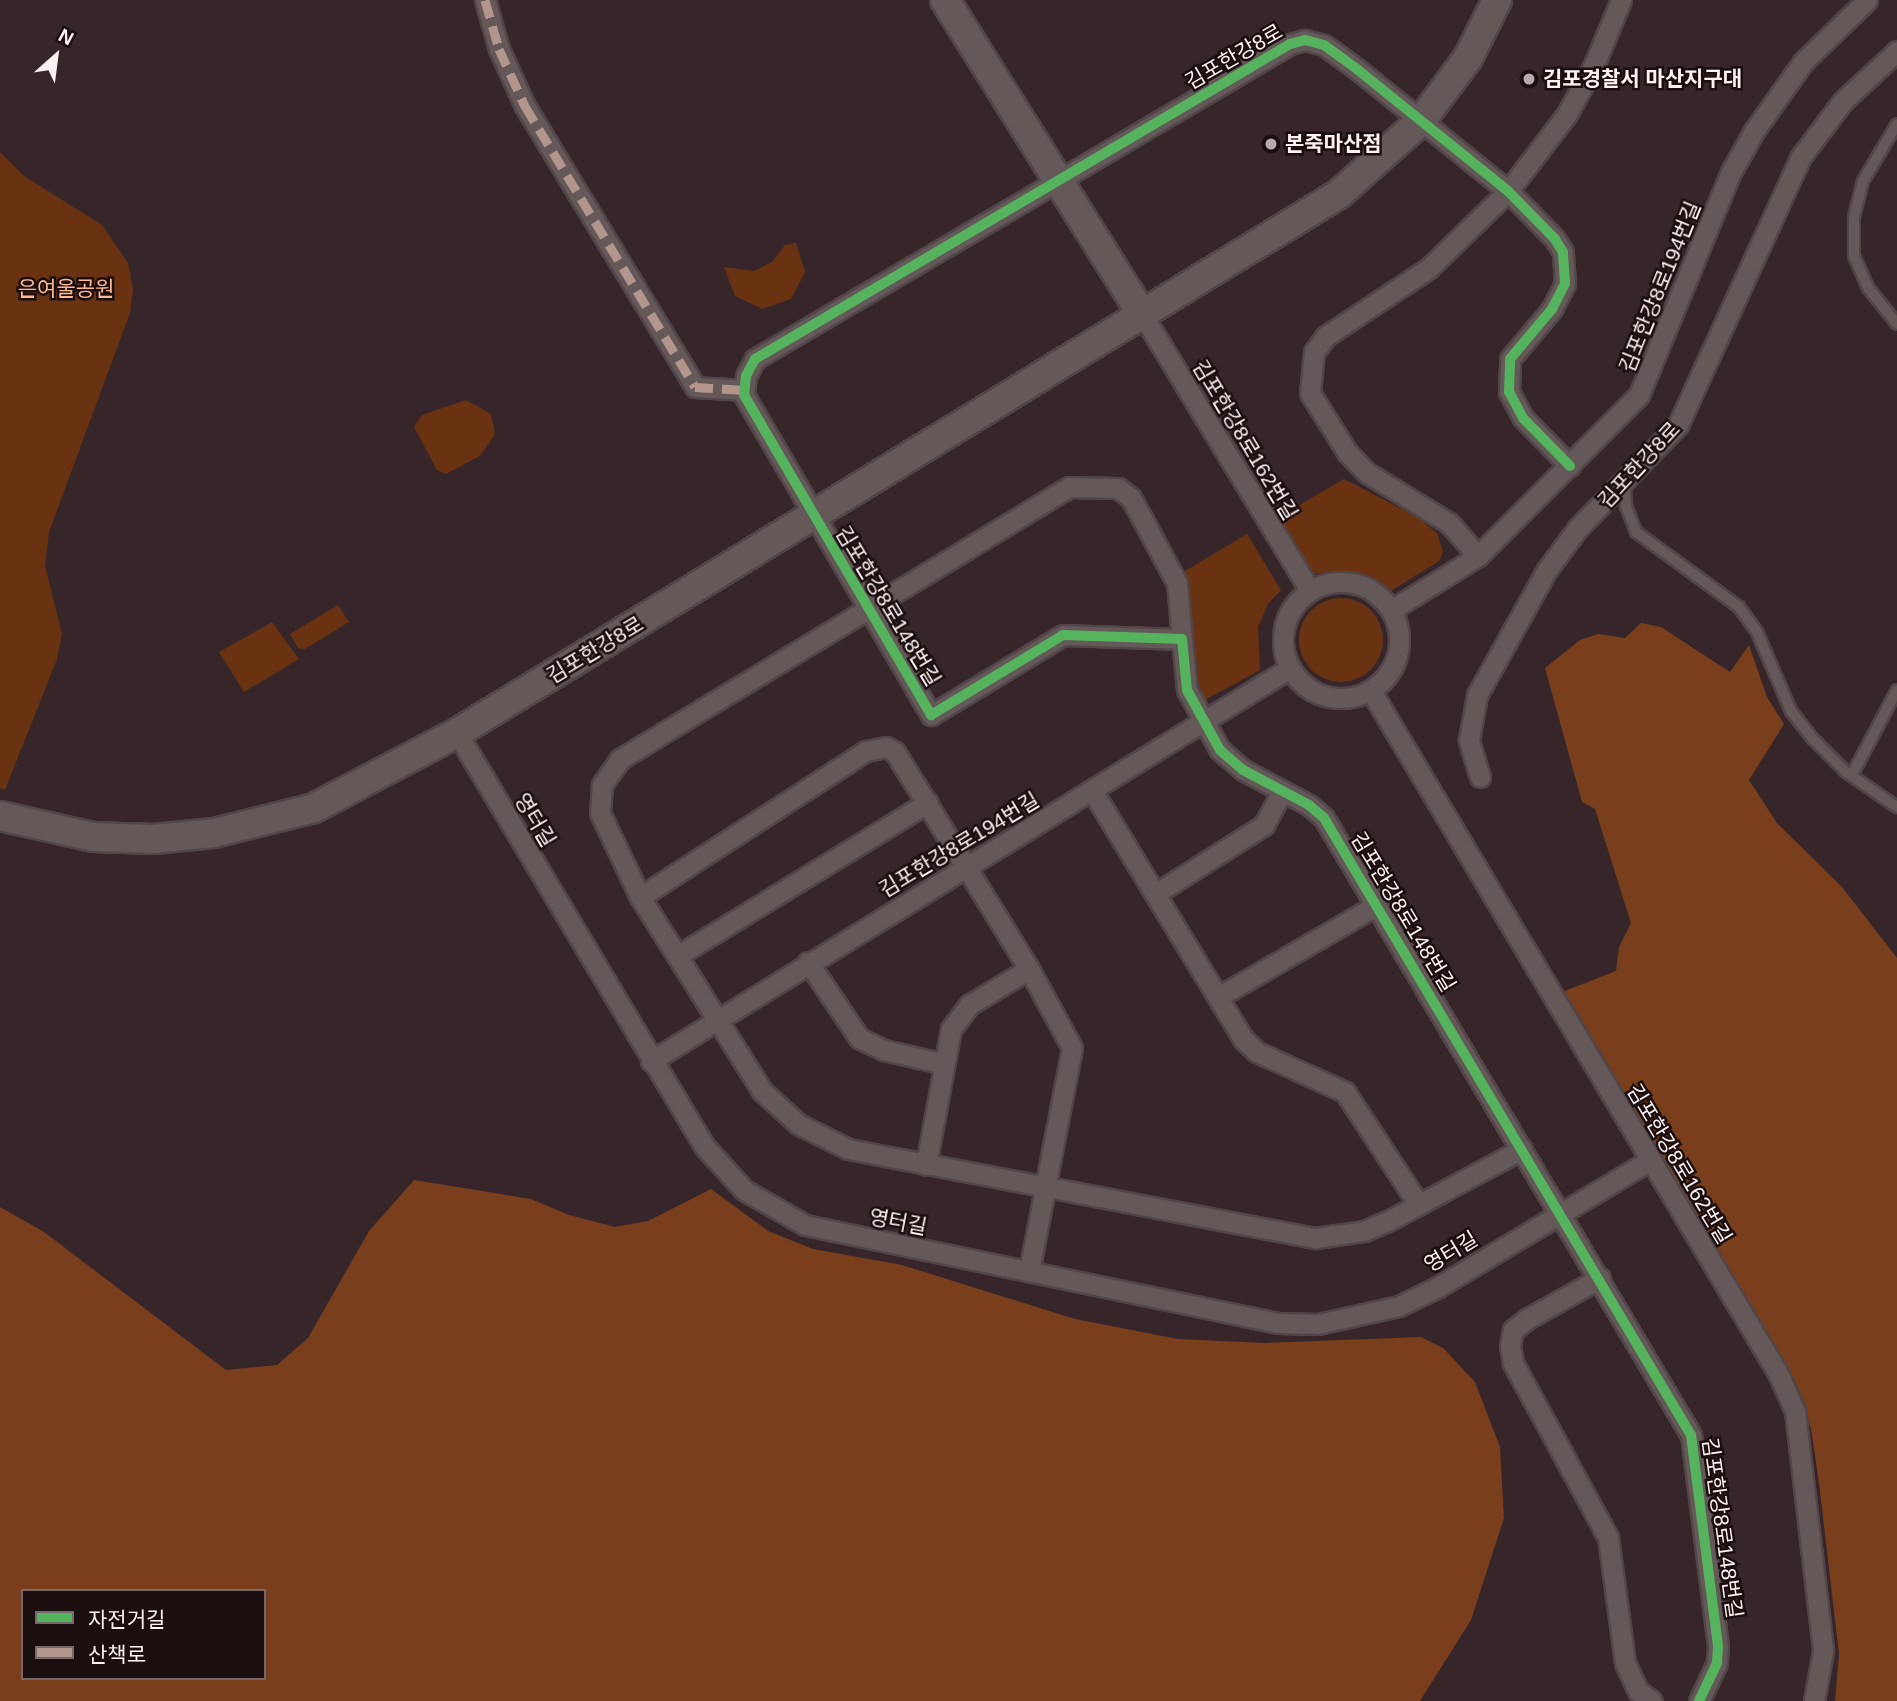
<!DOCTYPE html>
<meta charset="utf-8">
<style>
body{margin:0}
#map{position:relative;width:1897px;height:1701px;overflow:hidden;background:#362629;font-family:Helvetica,"Noto Sans KR",sans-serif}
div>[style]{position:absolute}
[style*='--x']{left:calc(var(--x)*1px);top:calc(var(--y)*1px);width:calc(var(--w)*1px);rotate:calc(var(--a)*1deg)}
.green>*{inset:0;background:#693312}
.round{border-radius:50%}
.forest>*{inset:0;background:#793e1b}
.roads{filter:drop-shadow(2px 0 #524548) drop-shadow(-2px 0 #524548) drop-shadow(0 2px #524548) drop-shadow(0 -2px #524548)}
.lane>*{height:10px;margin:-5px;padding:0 5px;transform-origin:5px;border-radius:5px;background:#645859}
.street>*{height:19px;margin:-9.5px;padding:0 9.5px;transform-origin:9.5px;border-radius:9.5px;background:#645859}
.street>.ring{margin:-9.5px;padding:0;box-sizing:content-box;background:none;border:19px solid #645859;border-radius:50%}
.secondary>*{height:28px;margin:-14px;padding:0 14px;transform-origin:14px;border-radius:14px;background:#645859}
.quiet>*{height:9px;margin-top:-4.5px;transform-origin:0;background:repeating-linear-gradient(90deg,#b2968c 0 18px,transparent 0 27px)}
.cycleway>*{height:10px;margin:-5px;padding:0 5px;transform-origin:5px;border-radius:5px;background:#56b35d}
.dots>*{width:19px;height:19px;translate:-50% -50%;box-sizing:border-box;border:4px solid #1b0e0f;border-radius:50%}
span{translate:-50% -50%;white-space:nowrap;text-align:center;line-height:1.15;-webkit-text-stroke:5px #1b0e0f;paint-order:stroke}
.street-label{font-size:21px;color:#fdf1f2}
.poi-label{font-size:21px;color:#fdf1f2;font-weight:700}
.left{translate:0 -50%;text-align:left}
.park-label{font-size:21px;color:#feb892}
.legend{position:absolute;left:21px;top:1589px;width:245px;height:91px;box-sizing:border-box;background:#1b0e0f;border:2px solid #75696a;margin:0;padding:9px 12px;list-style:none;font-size:21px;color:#fdf1f2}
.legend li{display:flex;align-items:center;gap:14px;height:35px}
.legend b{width:35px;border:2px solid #75696a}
.north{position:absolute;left:21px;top:21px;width:70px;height:70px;-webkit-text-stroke:5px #1b0e0f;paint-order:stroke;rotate:28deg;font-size:19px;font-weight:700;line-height:28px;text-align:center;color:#fdf1f2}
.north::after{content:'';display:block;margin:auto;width:24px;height:32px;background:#fdf1f2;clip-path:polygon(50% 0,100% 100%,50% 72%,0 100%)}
</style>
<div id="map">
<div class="green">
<i style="clip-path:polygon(0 152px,24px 176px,102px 225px,128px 263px,133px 289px,130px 313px,49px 532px,45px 566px,62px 634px,57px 659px,5px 790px,0 788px)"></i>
<i style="clip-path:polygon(796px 243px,805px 272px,791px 299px,762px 309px,735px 296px,724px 267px,754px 271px,772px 262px,785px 245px)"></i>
<i style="clip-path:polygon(466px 400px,491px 414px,495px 434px,480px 456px,446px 474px,437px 470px,414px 427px,422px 415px)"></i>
<i style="clip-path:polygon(1344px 479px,1417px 517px,1437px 533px,1443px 552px,1439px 561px,1381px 597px,1355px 577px,1331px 572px,1306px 575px,1274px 520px)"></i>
<i style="clip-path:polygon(1247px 534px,1281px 590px,1268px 604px,1258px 627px,1260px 670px,1199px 703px,1192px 700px,1180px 574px)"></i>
<i class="round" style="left:1299px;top:598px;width:84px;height:84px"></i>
<i style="clip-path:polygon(338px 605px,349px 622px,305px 649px,298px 648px,290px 634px)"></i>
<i style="clip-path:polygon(272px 622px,299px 659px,244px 692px,219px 652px)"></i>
</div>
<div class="forest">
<i style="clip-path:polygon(1641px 623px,1661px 627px,1730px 672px,1749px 645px,1767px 697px,1784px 724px,1749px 780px,1777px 823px,1842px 887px,1897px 958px,1897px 1701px,1835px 1701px,1839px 1654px,1819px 1483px,1811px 1429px,1795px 1385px,1562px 992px,1616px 971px,1619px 947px,1631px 923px,1595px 809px,1582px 802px,1545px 668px,1580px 640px,1598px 634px,1625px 638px)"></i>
<i style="clip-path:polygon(evenodd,414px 1180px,531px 1199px,569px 1215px,615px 1227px,648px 1221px,711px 1189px,768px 1231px,813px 1249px,902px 1265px,1075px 1319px,1178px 1339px,1265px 1343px,1421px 1337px,1443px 1348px,1475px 1382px,1500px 1447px,1504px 1518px,1471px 1620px,1420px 1701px,0 1701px,0 1207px,44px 1232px,226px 1370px,277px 1365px,308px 1338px,369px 1231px,414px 1180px,23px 1591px,264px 1591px,264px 1678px,23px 1678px,23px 1591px)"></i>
</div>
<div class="roads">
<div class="lane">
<i style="--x:1897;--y:124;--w:66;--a:120.8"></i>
<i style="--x:1863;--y:181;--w:38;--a:104"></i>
<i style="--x:1854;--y:218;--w:38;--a:90"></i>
<i style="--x:1854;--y:256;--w:36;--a:66"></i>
<i style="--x:1869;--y:289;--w:45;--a:51.3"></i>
<i style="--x:1625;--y:483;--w:23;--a:88"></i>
<i style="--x:1626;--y:506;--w:28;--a:69"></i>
<i style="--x:1636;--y:532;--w:127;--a:36.1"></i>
<i style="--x:1739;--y:607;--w:31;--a:54"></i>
<i style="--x:1757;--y:632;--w:86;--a:66.7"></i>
<i style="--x:1791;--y:711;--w:36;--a:52"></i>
<i style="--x:1813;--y:739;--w:47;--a:45"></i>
<i style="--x:1846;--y:772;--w:62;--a:34.5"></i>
<i style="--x:1852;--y:775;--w:96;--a:-62.1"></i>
</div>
<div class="street">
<i style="--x:485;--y:0;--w:51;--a:74.1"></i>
<i style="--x:499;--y:49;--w:63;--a:65.5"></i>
<i style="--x:525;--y:106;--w:328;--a:58.8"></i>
<i style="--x:695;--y:387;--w:50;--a:3.4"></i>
<i style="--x:1142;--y:314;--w:323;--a:58.7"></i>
<i style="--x:1570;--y:466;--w:67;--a:-134.4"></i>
<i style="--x:1523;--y:418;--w:30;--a:-118"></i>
<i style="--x:1509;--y:392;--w:33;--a:-88"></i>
<i style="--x:1510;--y:359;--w:65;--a:-50"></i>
<i style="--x:1552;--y:309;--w:29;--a:-63"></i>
<i style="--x:1565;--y:283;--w:31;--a:-94"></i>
<i style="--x:1563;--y:252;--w:15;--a:-122"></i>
<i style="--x:1555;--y:239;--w:67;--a:-134.4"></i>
<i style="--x:1508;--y:191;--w:194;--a:-141.1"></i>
<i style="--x:1357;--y:69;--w:41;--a:-144"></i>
<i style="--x:1324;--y:45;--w:20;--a:-165"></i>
<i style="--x:1305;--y:40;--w:16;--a:165"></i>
<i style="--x:1290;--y:44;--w:621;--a:149.51"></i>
<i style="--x:755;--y:359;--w:19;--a:118"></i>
<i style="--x:746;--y:376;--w:19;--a:96"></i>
<i style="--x:744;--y:395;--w:371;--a:59.7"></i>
<i style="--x:931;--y:715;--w:154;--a:-31.2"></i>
<i style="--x:1063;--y:635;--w:119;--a:1.9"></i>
<i style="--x:1182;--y:639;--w:51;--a:84.4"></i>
<i style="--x:1187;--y:690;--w:68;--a:61.2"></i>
<i style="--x:1220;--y:750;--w:30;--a:41"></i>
<i style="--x:1243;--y:770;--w:75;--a:27.9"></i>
<i style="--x:1309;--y:805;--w:20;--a:41"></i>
<i style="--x:1324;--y:818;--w:718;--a:59.26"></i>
<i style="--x:1691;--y:1435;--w:214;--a:82.7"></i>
<i style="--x:1718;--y:1647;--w:16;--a:94"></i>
<i style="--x:1717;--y:1663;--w:42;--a:115.3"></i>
<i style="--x:1478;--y:556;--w:44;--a:-131.3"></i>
<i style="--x:1449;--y:523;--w:96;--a:-148.6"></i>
<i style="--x:1367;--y:473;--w:29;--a:-134"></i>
<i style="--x:1347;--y:452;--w:70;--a:-122.1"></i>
<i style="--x:1310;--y:393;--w:41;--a:-84.4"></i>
<i style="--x:1314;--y:352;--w:20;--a:-53"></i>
<i style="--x:1326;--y:336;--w:123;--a:-33.4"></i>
<i style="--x:1429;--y:268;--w:110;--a:-44.3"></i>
<i style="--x:1508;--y:191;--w:97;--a:-52.5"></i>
<i style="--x:1567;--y:114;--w:56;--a:-61.1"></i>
<i style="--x:1594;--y:65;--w:70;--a:-67.4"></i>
<i class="ring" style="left:1283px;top:582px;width:97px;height:97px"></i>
<i style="--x:1391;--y:610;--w:102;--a:-31.8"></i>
<i style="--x:1478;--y:556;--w:228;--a:-45"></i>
<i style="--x:1639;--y:395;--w:241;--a:-67.6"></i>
<i style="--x:1731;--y:172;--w:47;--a:-60.7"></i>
<i style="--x:1754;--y:131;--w:85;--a:-54.6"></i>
<i style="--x:1803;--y:62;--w:89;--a:-44.1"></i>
<i style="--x:1182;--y:639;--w:56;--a:-95.1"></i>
<i style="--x:1177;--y:583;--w:97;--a:-118.4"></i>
<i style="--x:1131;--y:498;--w:16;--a:-142"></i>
<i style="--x:1118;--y:488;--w:49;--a:-178.8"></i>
<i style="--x:1069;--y:487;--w:525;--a:148.79"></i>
<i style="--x:620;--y:759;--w:32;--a:125"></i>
<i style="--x:602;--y:785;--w:28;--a:94"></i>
<i style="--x:600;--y:813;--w:93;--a:64.5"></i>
<i style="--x:640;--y:897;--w:229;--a:57.8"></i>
<i style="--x:762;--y:1091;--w:49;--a:42.5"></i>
<i style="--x:798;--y:1124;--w:56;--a:26.6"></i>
<i style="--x:848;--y:1149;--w:476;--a:10.8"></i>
<i style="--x:1316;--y:1238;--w:49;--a:-8.3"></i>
<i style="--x:1364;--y:1231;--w:26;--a:-23"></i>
<i style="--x:1388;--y:1221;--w:152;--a:-28.2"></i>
<i style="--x:1371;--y:691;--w:794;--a:59.17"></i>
<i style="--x:1778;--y:1373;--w:42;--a:65.9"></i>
<i style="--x:1795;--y:1411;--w:242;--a:83.3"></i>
<i style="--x:1823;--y:1651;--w:51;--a:100.2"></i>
<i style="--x:457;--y:733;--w:483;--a:59.1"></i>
<i style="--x:705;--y:1147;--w:58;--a:47.8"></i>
<i style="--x:744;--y:1190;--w:70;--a:29.8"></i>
<i style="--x:805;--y:1225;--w:483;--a:11.7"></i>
<i style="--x:1278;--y:1323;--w:40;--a:1.4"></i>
<i style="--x:1318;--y:1324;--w:83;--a:-12.5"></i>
<i style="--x:1399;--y:1306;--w:43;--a:-26"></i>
<i style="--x:1438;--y:1287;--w:247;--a:-30.9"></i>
<i style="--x:1480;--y:777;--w:39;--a:-107"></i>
<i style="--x:1469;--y:740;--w:46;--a:-79.9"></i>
<i style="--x:1477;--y:695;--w:143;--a:-60.8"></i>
<i style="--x:1547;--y:570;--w:51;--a:-53.8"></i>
<i style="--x:1577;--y:529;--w:145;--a:-45.8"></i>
<i style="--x:1678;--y:425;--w:294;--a:-65.4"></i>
<i style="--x:1800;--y:158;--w:71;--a:-53"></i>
<i style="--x:1843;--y:101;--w:74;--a:-42.8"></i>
<i style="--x:1093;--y:792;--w:289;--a:58.7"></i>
<i style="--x:1243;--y:1039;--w:19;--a:43"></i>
<i style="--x:1257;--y:1052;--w:97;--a:24.4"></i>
<i style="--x:1345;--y:1092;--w:135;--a:56.8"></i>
<i style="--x:1155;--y:894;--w:129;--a:-32.3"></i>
<i style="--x:1264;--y:825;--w:38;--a:-62"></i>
<i style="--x:640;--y:897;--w:269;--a:-32.9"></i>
<i style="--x:866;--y:751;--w:20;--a:-11"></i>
<i style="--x:886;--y:747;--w:10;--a:29"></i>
<i style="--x:895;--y:752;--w:255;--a:58.3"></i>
<i style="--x:1029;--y:969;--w:90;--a:61.4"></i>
<i style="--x:1072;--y:1048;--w:227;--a:100.9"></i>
<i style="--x:677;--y:956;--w:294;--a:-31.5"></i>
<i style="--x:808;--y:962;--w:92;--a:56.1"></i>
<i style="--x:859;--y:1038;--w:28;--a:26"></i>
<i style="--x:884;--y:1050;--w:62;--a:13.1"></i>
<i style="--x:1218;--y:997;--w:184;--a:-30.1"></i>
<i style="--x:651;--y:1061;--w:750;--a:-31.59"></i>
<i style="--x:926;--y:1165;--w:138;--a:-79.6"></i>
<i style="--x:951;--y:1029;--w:30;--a:-53"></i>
<i style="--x:969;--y:1005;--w:70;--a:-31"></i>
<i style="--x:1600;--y:1278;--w:84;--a:150.7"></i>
<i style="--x:1527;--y:1319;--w:18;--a:142"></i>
<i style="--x:1513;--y:1330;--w:16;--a:101"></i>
<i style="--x:1510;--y:1346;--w:17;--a:80"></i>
<i style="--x:1513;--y:1363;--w:198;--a:61.4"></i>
<i style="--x:1608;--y:1537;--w:127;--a:82.3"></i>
<i style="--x:1625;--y:1663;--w:31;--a:65"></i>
<i style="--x:1638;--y:1691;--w:17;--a:36"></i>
</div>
<div class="secondary">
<i style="--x:945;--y:0;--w:371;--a:57.9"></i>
<i style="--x:0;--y:816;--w:95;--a:12.7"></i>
<i style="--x:93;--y:837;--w:61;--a:1.9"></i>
<i style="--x:154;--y:839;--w:60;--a:-5.7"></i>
<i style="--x:214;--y:833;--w:103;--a:-14"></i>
<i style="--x:314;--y:808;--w:161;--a:-27.7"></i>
<i style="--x:457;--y:733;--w:1034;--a:-31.43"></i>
<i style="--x:1339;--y:194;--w:110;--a:-41.7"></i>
<i style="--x:1421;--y:121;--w:79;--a:-53.3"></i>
<i style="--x:1468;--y:58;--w:65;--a:-63.4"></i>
</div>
</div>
<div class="quiet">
<i style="--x:485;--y:0;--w:51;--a:74.1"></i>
<i style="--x:499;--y:49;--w:63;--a:65.5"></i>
<i style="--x:525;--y:106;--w:328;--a:58.8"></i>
<i style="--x:695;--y:387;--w:50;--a:3.4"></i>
</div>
<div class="cycleway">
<i style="--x:1570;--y:466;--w:67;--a:-134.4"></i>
<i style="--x:1523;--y:418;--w:30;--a:-118"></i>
<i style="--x:1509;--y:392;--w:33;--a:-88"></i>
<i style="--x:1510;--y:359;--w:65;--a:-50"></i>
<i style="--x:1552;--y:309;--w:29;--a:-63"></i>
<i style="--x:1565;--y:283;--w:31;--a:-94"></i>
<i style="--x:1563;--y:252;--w:15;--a:-122"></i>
<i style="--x:1555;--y:239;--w:67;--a:-134.4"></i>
<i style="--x:1508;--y:191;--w:194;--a:-141.1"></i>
<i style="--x:1357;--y:69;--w:41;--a:-144"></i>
<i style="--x:1324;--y:45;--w:20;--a:-165"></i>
<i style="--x:1305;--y:40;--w:16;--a:165"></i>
<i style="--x:1290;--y:44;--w:621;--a:149.51"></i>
<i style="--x:755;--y:359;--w:19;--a:118"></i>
<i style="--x:746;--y:376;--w:19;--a:96"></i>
<i style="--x:744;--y:395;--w:371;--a:59.7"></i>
<i style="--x:931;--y:715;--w:154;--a:-31.2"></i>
<i style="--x:1063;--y:635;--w:119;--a:1.9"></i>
<i style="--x:1182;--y:639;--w:51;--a:84.4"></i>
<i style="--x:1187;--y:690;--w:68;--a:61.2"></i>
<i style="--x:1220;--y:750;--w:30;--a:41"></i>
<i style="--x:1243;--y:770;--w:75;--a:27.9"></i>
<i style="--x:1309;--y:805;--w:20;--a:41"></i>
<i style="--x:1324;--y:818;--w:718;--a:59.26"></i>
<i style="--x:1691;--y:1435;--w:214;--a:82.7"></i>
<i style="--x:1718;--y:1647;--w:16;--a:94"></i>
<i style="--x:1717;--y:1663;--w:42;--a:115.3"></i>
</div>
<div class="dots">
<i style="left:1529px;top:79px;background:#b7aaac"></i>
<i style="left:1271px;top:144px;background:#b7aaac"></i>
</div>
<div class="street-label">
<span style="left:1234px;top:57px;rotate:-30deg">김포한강8로</span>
<span style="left:1660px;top:287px;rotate:-68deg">김포한강8로194번길</span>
<span style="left:1245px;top:440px;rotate:59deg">김포한강8로162번길</span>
<span style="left:1639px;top:465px;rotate:-47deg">김포한강8로</span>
<span style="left:888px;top:606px;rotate:59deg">김포한강8로148번길</span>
<span style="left:595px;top:650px;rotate:-31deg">김포한강8로</span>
<span style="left:535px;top:820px;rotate:59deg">영터길</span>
<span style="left:959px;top:845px;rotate:-31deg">김포한강8로194번길</span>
<span style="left:1403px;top:912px;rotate:59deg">김포한강8로148번길</span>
<span style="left:1679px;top:1164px;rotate:59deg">김포한강8로162번길</span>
<span style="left:898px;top:1222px;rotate:11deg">영터길</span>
<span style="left:1451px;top:1252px;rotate:-31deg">영터길</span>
<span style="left:1722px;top:1528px;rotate:82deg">김포한강8로148번길</span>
</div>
<div class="poi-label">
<span class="left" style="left:1543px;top:79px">김포경찰서 마산지구대</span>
<span class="left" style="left:1285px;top:144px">본죽마산점</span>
</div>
<div class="park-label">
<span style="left:66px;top:289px">은여울공원</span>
</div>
<ul class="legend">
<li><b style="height:9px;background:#56b35d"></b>자전거길</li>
<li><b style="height:9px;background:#b2968c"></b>산책로</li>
</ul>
<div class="north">N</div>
</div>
